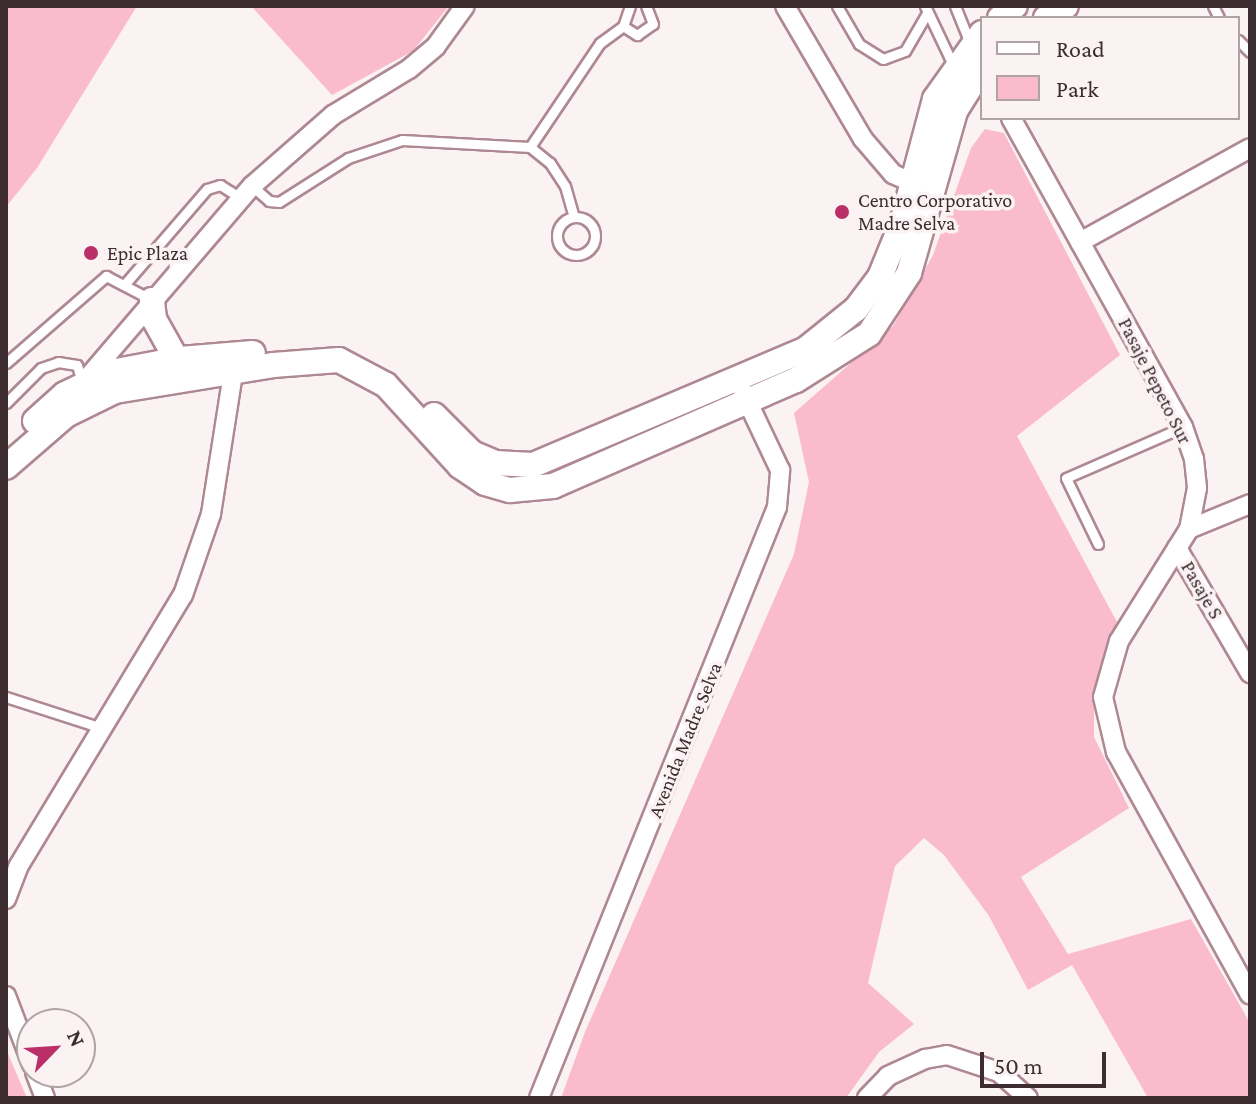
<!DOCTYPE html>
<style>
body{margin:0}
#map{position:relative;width:1256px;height:1104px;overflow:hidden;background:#fbf2f4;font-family:"Crimson Pro",serif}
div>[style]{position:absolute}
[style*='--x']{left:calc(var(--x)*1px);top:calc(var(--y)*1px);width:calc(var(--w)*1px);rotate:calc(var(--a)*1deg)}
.green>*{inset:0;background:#fabccd}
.roads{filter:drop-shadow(2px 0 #ae8893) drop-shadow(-2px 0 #ae8893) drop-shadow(0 2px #ae8893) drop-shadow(0 -2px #ae8893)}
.service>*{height:9px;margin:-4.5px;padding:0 4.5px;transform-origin:4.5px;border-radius:4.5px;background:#fff}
.service>.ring{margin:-4.5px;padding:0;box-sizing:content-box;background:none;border:9px solid #fff;border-radius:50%}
.minor>*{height:18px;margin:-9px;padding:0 9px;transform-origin:9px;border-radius:9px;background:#fff}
.tertiary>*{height:24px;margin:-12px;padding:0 12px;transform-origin:12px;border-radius:12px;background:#fff}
.dots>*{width:22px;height:22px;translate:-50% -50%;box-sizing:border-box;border:4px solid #fbf2f4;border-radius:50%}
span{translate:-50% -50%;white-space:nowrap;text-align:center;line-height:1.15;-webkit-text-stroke:7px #fbf2f4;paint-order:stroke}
.poi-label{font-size:20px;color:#3d2d31}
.left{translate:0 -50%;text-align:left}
.street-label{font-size:20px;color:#3d2d31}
.frame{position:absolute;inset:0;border:8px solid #3d2d31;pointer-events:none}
.legend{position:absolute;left:980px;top:16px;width:260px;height:104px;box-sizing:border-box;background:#fbf2f4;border:2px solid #afa3a6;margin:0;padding:10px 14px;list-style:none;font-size:24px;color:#3d2d31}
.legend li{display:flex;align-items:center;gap:16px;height:40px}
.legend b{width:40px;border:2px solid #afa3a6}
.north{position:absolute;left:16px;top:1008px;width:80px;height:80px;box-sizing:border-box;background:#fbf2f4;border:2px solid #afa3a6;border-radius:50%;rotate:65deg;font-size:22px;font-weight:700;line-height:32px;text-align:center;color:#3d2d31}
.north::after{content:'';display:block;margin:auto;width:28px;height:36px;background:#ba2f68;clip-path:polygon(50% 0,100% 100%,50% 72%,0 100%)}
.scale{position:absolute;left:980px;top:1052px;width:126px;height:36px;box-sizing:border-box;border:4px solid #3d2d31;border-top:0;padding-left:10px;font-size:24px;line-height:28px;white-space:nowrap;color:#3d2d31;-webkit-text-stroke:6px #fbf2f4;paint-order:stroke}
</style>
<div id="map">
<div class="green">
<i style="clip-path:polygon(6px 6px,137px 6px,37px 168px,6px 207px)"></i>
<i style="clip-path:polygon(251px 6px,449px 6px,413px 51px,332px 95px)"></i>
<i style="clip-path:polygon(985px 129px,1004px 133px,1120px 355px,1017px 436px,1117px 622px,1094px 692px,1094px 737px,1129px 808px,1021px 877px,1068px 954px,1191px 919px,1250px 1023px,1250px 1098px,1148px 1098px,1072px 965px,1028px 990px,989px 916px,944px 855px,924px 838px,895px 866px,868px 983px,914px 1024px,879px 1052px,846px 1098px,561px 1098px,585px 1032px,794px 554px,809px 482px,794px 413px,893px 326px,933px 255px,971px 148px)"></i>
<i style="clip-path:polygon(6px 1049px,27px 1098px,6px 1098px)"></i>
</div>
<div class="roads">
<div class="service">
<i style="--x:630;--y:6;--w:21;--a:109"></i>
<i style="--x:623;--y:26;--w:17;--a:33"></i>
<i style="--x:637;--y:35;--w:19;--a:-35"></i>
<i style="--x:653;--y:24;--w:19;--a:-111"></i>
<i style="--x:837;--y:6;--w:44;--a:59.9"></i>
<i style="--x:859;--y:44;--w:28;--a:32"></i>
<i style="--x:883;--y:59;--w:23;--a:-20"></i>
<i style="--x:905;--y:51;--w:44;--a:-59.9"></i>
<i style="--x:925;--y:6;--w:68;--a:64.6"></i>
<i style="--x:955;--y:6;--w:40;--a:68"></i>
<i style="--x:1213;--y:6;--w:13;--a:63"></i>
<i style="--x:1238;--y:40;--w:17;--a:45"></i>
<i style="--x:530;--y:147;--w:26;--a:39"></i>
<i style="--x:550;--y:163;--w:27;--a:57"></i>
<i style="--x:565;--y:186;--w:32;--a:74"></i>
<i style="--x:252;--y:186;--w:23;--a:41"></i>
<i style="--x:269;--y:201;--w:10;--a:6"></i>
<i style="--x:279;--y:202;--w:82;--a:-32.5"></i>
<i style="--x:348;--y:158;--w:57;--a:-18.4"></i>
<i style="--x:402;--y:140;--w:128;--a:3.1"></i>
<i style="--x:530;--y:147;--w:125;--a:-56.1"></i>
<i style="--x:600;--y:43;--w:29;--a:-36"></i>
<i class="ring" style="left:557px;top:217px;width:29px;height:29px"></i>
<i style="--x:124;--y:285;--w:127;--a:-49.2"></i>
<i style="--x:207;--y:189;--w:14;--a:-17"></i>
<i style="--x:220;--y:185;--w:25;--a:32"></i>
<i style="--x:6;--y:363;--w:133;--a:-41"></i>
<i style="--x:106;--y:276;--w:52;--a:27.6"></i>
<i style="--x:6;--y:403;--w:49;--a:-45"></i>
<i style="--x:41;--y:368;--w:18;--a:-19"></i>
<i style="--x:58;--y:362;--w:19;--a:9"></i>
<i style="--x:77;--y:365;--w:18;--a:74"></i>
<i style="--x:1098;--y:544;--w:73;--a:-115.9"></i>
<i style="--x:1066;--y:478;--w:128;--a:-23.6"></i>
<i style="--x:6;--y:697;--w:101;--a:17.9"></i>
</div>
<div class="minor">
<i style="--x:785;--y:6;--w:154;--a:59.6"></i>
<i style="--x:863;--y:139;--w:46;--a:49.4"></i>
<i style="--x:893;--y:174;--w:20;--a:24"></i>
<i style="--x:1011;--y:118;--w:354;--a:60.9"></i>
<i style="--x:1183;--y:427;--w:34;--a:71"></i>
<i style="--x:1194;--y:459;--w:29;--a:84"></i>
<i style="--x:1197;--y:488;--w:42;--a:101"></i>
<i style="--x:1189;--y:529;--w:132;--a:122"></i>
<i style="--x:1119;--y:641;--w:58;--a:105.9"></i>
<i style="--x:1103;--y:697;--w:57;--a:76.7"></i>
<i style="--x:1116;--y:752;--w:277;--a:61.1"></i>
<i style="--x:1080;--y:242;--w:194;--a:-28.9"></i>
<i style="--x:83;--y:383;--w:260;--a:-49.4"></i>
<i style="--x:252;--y:186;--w:108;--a:-41.2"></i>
<i style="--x:333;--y:115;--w:89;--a:-31.2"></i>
<i style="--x:409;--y:69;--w:35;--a:-40"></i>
<i style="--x:436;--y:46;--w:49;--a:-54.1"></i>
<i style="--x:1189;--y:529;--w:66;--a:-22.3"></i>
<i style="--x:1177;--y:548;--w:145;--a:59.7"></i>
<i style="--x:6;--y:899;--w:34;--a:-69"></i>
<i style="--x:18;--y:867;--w:318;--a:-58.8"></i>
<i style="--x:183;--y:595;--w:86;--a:-70.9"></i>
<i style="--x:211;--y:514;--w:155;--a:-81.1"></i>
<i style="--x:6;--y:996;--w:73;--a:69.1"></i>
<i style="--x:35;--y:1072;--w:28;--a:69"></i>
<i style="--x:539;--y:1098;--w:637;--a:-68.06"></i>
<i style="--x:777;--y:507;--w:37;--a:-85"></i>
<i style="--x:780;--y:470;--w:86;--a:-115.4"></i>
<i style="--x:867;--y:1098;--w:30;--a:-46"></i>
<i style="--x:888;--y:1076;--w:41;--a:-24.7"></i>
<i style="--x:925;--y:1059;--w:22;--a:-10"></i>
<i style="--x:947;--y:1055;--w:55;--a:18.1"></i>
<i style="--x:999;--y:1072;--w:39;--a:42"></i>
</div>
<div class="tertiary">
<i style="--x:1000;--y:18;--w:19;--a:-39"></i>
<i style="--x:1046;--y:18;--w:23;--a:-31"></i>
<i style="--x:152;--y:300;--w:19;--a:84"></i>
<i style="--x:154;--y:319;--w:57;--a:60.8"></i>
<i style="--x:434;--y:415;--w:54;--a:45"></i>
<i style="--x:472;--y:453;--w:25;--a:23"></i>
<i style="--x:495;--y:463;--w:38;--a:3"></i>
<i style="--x:533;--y:465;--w:297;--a:-23"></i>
<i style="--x:806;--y:349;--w:64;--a:-38.7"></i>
<i style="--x:856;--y:309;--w:40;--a:-53"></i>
<i style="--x:880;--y:277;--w:58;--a:-67.8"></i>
<i style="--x:902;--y:223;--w:128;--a:-75.1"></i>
<i style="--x:935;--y:99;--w:81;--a:-54.5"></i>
<i style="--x:35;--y:421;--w:40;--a:-42"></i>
<i style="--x:65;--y:394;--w:51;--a:-25.6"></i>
<i style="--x:111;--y:372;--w:70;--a:-10.7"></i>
<i style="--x:180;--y:359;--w:73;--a:-4.7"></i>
<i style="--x:6;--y:467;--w:79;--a:-40.9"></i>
<i style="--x:66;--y:415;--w:55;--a:-26.1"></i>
<i style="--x:115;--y:391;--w:160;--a:-9.3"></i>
<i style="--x:273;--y:365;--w:66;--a:-4.3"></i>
<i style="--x:339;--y:360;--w:53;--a:28"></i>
<i style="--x:386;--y:385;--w:110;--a:47.6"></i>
<i style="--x:460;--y:466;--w:30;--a:34"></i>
<i style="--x:485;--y:483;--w:26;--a:16"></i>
<i style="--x:510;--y:490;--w:43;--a:-5.3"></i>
<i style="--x:553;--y:486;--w:265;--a:-23.6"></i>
<i style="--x:796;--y:380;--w:86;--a:-32.2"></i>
<i style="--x:869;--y:334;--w:73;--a:-56.7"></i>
<i style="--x:909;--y:273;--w:168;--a:-74.1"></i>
<i style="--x:955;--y:111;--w:51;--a:-57.9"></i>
</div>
</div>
<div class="dots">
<i style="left:842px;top:212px;background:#ba2f68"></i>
<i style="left:91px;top:253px;background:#ba2f68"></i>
</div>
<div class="poi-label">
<span class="left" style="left:858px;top:212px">Centro Corporativo<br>Madre Selva</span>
<span class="left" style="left:107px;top:253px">Epic Plaza</span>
</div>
<div class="street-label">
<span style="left:1155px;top:381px;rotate:63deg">Pasaje Pepeto Sur</span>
<span style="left:1202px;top:590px;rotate:60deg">Pasaje S</span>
<span style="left:685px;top:740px;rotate:-68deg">Avenida Madre Selva</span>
</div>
<div class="frame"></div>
<ul class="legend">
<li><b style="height:10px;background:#fff"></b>Road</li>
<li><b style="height:22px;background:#fabccd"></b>Park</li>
</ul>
<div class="north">N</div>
<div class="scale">50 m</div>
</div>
